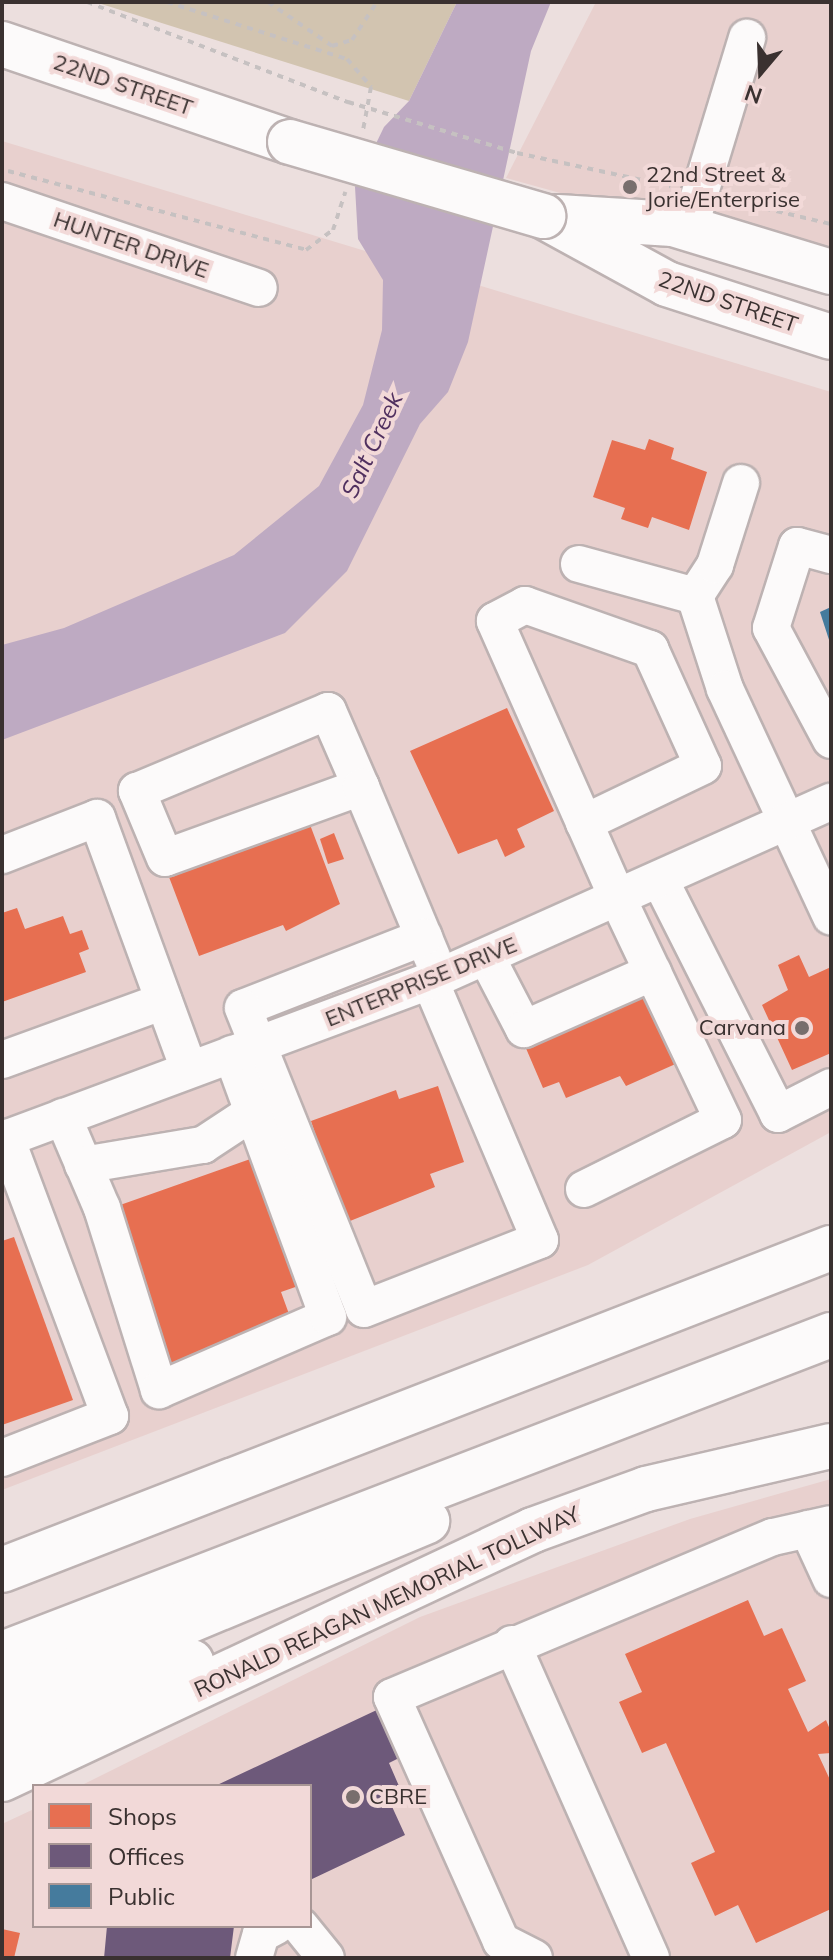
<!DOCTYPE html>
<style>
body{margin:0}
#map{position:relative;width:833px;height:1960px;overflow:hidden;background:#ecdfde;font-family:Mulish,sans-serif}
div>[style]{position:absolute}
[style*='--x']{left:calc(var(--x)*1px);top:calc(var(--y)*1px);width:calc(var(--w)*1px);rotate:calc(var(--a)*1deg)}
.built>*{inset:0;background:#e8d0ce}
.green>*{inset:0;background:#d2c4b0}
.water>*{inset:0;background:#beaac2}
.shops>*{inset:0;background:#e76f51}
.offices>*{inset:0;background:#6d597a}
.public>*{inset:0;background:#457b9d}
.path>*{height:4px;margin-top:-2px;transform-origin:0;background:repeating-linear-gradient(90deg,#c6c1c1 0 6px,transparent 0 12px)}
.roads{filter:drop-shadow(2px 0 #bdb2b2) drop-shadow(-2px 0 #bdb2b2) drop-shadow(0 2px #bdb2b2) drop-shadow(0 -2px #bdb2b2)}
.minor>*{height:36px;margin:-18px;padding:0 18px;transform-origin:18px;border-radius:18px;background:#fcfafa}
.major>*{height:44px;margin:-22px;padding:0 22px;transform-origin:22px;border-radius:22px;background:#fcfafa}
.highway>*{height:44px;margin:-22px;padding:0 22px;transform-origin:22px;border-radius:22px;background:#fcfafa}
.path-bridge>*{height:4px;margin-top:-2px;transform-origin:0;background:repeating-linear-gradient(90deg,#c6c1c1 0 6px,transparent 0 12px)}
.bridges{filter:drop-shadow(2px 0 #bdb2b2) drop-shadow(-2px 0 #bdb2b2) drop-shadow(0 2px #bdb2b2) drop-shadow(0 -2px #bdb2b2)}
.major-bridge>*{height:44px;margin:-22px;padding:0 22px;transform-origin:22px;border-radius:22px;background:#fcfafa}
.dots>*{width:22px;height:22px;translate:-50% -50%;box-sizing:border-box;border:4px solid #f2d9d8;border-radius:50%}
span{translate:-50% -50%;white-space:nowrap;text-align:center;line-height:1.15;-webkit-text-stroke:8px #f2d9d8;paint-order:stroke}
.street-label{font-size:22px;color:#3a3130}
.poi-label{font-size:22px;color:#3a3130}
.left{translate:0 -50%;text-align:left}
.right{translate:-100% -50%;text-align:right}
.water-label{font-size:24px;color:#50305f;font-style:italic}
.frame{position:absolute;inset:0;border:4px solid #3a3130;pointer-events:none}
.legend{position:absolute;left:32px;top:1784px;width:280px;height:144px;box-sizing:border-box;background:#f2d9d8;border:2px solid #a89695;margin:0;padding:10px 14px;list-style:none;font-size:24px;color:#3a3130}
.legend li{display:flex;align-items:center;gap:16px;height:40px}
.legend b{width:40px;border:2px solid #a89695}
.north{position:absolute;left:721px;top:32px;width:80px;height:80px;-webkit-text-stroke:6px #f2d9d8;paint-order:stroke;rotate:199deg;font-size:22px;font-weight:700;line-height:32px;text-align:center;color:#3a3130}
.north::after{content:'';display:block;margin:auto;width:28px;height:36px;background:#3a3130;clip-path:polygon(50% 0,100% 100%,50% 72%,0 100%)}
</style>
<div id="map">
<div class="built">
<i style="clip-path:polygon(596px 2px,831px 2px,831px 268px,506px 178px)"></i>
<i style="clip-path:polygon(2px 141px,831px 392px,831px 1132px,588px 1265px,2px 1490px)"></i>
<i style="clip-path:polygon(831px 1479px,831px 1958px,2px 1958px,2px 1824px,34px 1809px,34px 1926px,310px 1926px,310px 1786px,80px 1786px,420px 1617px,690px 1519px)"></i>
</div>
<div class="green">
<i style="clip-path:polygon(95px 2px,457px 2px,409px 101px)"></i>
</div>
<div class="water">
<i style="clip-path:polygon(457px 2px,551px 2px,531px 51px,468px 342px,448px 392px,420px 424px,347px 571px,285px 633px,2px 740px,2px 645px,64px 628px,234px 555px,319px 486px,363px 405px,382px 330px,383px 280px,358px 239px,355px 187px,384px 127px,409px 101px)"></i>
</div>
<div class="shops">
<i style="clip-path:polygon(649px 439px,674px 448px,671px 459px,707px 472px,689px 530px,652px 517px,648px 528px,621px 519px,625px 508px,593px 497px,612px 440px,645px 450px)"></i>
<i style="clip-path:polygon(507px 708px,554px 811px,517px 829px,525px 847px,505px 857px,497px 839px,458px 854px,410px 751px)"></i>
<i style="clip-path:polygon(309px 822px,340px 904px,286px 931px,283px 925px,199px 956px,169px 877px)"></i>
<i style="clip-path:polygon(334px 833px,344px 859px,328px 864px,320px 839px)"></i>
<i style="clip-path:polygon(17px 908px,25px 929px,63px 916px,70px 934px,82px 930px,89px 949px,79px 953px,86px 972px,2px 1002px,2px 913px)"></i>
<i style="clip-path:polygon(799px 955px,809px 977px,831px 967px,831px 1053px,792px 1070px,762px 1005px,788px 990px,778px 965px)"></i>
<i style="clip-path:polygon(645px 986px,680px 1062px,626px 1086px,620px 1076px,566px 1098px,559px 1082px,543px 1088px,522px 1039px)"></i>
<i style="clip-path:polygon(438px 1086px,464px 1162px,430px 1174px,435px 1187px,345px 1223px,311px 1121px,396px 1090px,399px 1099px)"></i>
<i style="clip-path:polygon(256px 1157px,304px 1284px,281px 1292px,293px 1325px,171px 1370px,106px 1210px)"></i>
<i style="clip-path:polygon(14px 1237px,73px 1400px,2px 1425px,2px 1241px)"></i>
<i style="clip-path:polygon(748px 1600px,764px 1636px,782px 1628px,806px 1681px,788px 1689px,808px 1732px,826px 1720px,831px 1732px,831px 1753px,818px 1754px,831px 1782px,831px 1909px,756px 1943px,738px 1905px,715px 1916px,691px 1863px,715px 1852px,666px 1743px,642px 1753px,619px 1702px,642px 1692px,625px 1654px)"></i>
<i style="clip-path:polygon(2px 1929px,20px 1933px,14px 1958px,2px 1958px)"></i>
</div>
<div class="offices">
<i style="clip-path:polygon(381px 1708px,403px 1756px,389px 1763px,402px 1793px,389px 1800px,405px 1835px,310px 1880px,310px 1786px,215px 1786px)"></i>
<i style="clip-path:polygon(107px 1926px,234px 1926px,230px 1958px,104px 1958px)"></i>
</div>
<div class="public">
<i style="clip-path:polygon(831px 607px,831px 646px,820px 612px)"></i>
</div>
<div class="path">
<i style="--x:87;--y:2;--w:280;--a:21"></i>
<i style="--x:167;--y:2;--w:189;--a:17.6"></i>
<i style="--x:347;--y:59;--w:37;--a:49"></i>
<i style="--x:371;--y:87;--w:44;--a:100.5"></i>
<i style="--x:268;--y:2;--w:78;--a:34.5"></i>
<i style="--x:332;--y:46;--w:21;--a:-17"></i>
<i style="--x:352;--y:40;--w:45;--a:-56.7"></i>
<i style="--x:517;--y:153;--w:157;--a:12.2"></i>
<i style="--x:8;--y:171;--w:308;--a:14.8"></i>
<i style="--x:306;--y:250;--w:34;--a:-37"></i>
<i style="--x:333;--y:230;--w:40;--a:-72"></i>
<i style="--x:730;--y:200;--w:104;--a:13.4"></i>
</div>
<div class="roads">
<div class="minor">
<i style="--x:2;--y:201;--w:271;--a:18.7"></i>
<i style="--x:689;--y:229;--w:200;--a:-73.1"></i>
<i style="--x:831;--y:555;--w:35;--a:-165"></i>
<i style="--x:797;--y:546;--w:86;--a:107.6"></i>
<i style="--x:771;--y:628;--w:127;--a:61.8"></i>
<i style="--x:579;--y:564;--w:120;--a:15.4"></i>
<i style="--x:695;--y:596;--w:98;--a:72.1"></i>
<i style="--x:725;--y:689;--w:251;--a:65"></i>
<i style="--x:695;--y:596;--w:37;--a:-57"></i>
<i style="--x:715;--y:565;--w:86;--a:-72.4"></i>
<i style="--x:361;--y:787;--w:208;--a:160.1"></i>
<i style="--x:165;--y:858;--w:73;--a:-112.7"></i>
<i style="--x:137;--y:791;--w:207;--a:-22.7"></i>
<i style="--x:328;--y:711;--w:83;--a:66.5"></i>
<i style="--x:361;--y:787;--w:184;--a:67.3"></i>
<i style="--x:2;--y:855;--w:102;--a:-21.3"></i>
<i style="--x:97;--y:818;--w:268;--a:69.9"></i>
<i style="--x:660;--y:880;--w:262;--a:63.2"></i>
<i style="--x:778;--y:1114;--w:59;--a:-27"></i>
<i style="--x:424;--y:937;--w:194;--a:158.6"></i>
<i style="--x:243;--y:1008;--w:324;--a:68.1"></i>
<i style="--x:364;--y:1309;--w:189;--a:-21.4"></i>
<i style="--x:540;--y:1240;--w:281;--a:-113"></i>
<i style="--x:487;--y:958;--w:80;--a:62.5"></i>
<i style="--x:524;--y:1029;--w:141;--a:-23.8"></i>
<i style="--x:2;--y:1060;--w:172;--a:-20"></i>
<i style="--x:63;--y:1117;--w:99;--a:66.8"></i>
<i style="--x:102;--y:1208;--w:191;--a:72.6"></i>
<i style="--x:159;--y:1390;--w:184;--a:-23.4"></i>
<i style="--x:328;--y:1317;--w:280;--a:-110.1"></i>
<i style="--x:2;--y:1140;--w:457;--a:-20.4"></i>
<i style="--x:430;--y:981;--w:439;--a:-24.1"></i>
<i style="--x:83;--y:1165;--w:122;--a:-9.5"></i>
<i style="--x:203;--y:1145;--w:60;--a:-33.4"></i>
<i style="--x:584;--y:1189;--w:155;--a:-26.4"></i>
<i style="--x:723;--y:1120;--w:245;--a:-115.4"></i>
<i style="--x:618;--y:899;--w:304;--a:-113.9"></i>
<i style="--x:495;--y:621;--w:34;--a:-28"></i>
<i style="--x:525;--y:605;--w:133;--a:19.4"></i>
<i style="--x:650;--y:649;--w:128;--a:65.6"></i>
<i style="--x:703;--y:766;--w:132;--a:154.4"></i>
<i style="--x:2;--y:1458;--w:116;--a:-21.3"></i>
<i style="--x:110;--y:1416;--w:297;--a:-110.5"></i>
<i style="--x:808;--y:1529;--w:55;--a:65.3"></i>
<i style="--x:512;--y:1644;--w:343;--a:66.1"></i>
<i style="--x:300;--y:1926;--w:41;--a:50.9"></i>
<i style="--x:254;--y:1958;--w:25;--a:-74"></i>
<i style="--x:261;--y:1934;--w:17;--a:-28"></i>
<i style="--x:534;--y:1958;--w:37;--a:-153"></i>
<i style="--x:501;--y:1941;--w:267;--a:-114.1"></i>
<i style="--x:392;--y:1697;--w:413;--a:-22.8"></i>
<i style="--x:773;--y:1537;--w:59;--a:-12.6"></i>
</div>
<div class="major">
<i style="--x:2;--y:44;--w:304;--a:18.8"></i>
<i style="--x:543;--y:216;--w:141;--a:28.7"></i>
<i style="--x:667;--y:284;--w:172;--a:17.9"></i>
<i style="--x:558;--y:217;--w:115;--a:3.5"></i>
<i style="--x:673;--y:224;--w:165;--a:16.9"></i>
</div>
<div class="highway">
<i style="--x:2;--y:1570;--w:889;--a:-21.23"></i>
<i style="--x:2;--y:1654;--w:888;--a:-21.05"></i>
<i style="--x:2;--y:1699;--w:461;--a:-22.7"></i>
<i style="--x:2;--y:1735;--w:203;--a:-21.1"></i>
<i style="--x:2;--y:1779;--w:586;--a:-25.12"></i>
<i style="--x:533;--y:1530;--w:120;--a:-19.9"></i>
<i style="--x:646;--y:1489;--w:190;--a:-13.1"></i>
</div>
</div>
<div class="path-bridge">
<i style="--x:348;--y:102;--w:177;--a:16.8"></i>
</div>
<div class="bridges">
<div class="major-bridge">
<i style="--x:290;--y:142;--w:264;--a:16.3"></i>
</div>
</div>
<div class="dots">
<i style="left:630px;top:187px;background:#786e6d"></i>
<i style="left:802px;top:1028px;background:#786e6d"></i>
<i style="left:353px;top:1797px;background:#786e6d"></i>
</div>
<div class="street-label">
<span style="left:123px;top:85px;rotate:19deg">22ND STREET</span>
<span style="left:131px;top:245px;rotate:19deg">HUNTER DRIVE</span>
<span style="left:728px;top:302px;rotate:19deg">22ND STREET</span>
<span style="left:421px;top:982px;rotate:-22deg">ENTERPRISE DRIVE</span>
<span style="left:387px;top:1602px;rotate:-25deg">RONALD REAGAN MEMORIAL TOLLWAY</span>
</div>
<div class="poi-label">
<span class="left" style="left:646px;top:187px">22nd Street &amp;<br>Jorie/Enterprise</span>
<span class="right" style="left:786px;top:1028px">Carvana</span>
<span class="left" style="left:369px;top:1797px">CBRE</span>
</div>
<div class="water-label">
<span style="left:372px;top:445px;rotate:-65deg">Salt Creek</span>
</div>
<div class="frame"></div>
<ul class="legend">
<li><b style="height:22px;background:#e76f51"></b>Shops</li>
<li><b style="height:22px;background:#6d597a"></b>Offices</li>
<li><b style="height:22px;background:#457b9d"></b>Public</li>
</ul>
<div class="north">N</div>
</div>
